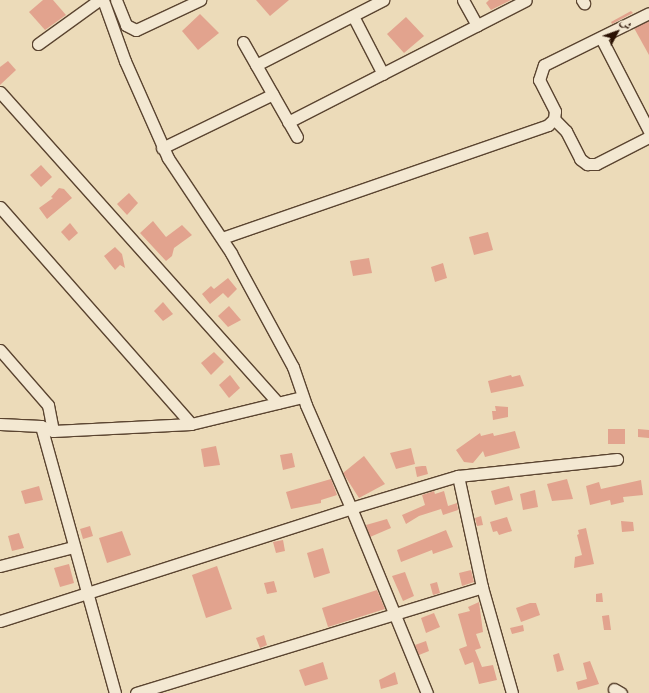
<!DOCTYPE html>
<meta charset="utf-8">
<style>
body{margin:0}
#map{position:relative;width:649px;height:693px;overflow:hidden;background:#ecdbb9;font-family:"Libre Caslon Text",Amiri,serif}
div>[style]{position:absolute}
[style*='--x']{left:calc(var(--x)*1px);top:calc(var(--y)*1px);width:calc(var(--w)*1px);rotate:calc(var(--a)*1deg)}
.building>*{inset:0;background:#e2a38e}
.roads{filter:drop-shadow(1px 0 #5a4430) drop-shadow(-1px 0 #5a4430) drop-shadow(0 1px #5a4430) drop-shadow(0 -1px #5a4430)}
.minor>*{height:11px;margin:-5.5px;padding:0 5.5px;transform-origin:5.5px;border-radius:5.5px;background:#f3e8d2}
span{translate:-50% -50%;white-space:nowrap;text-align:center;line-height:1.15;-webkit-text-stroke:3px #f3e8d2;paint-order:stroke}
.north{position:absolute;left:597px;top:12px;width:40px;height:40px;-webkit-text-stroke:3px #f3e8d2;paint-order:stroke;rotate:49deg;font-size:11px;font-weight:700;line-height:16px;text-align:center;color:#2a1103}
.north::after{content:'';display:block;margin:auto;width:14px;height:18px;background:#2a1103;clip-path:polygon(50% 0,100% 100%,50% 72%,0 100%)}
</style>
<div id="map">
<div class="building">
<i style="clip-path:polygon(43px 0,53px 0,66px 15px,45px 30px,29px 12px)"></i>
<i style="clip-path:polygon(256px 0,289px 0,270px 16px)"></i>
<i style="clip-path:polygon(489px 0,511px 0,491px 10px,486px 3px)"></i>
<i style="clip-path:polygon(631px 11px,633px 13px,612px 24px,611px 22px)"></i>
<i style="clip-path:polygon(200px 14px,219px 33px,198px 50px,182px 31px)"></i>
<i style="clip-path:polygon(406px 17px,424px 36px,404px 53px,387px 34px)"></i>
<i style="clip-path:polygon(649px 21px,649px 55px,634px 28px)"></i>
<i style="clip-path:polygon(8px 61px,16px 70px,0 85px,0 67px)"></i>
<i style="clip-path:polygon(41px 165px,52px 177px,41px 187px,30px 175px)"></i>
<i style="clip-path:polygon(59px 188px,64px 189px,72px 198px,47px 219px,39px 208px,53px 198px,51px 197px)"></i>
<i style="clip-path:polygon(129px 193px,138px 203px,127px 215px,117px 204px)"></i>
<i style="clip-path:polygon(153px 221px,166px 237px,182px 225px,192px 235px,174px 248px,172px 256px,166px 261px,140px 233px)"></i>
<i style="clip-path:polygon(70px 223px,78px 233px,69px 241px,61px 232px)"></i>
<i style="clip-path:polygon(488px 232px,493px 250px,474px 255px,469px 237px)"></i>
<i style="clip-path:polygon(115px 247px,122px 254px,125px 268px,120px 265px,115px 270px,104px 256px)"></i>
<i style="clip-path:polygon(369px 258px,372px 273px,353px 276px,350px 261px)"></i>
<i style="clip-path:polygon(443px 263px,447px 278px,435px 282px,431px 267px)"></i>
<i style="clip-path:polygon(228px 278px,237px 289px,228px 298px,223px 293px,210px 304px,202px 294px,211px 286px,214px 289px)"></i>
<i style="clip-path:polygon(163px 302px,173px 314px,163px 321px,154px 311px)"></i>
<i style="clip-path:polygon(229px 306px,241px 320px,228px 327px,218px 316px)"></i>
<i style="clip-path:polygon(214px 352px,224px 362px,211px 375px,201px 363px)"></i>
<i style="clip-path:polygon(230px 375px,240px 388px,229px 398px,219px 385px)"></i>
<i style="clip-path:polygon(511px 375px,512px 377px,520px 375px,524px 386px,491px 393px,488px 381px)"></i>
<i style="clip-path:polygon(495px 406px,508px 407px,508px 417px,493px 420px,492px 411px,496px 411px)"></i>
<i style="clip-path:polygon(608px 429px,625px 429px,625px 444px,608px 444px)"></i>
<i style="clip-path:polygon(638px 429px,649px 430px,649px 438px,638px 437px)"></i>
<i style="clip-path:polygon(515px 431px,520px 448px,485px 457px,483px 451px,473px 463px,464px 462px,456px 450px,480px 433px,481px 436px,493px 433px,494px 436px)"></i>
<i style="clip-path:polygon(216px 446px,220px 465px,204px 467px,201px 449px)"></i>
<i style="clip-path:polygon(411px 448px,415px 464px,396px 469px,390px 453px)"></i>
<i style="clip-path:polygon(292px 453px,295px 467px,283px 470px,280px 455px)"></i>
<i style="clip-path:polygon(364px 456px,385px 484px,359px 498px,343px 473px)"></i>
<i style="clip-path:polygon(422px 466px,426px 466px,428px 474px,417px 477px,415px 467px)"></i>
<i style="clip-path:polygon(331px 479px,337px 495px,321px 500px,321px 503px,291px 509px,286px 492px)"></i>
<i style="clip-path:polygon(567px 479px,573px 499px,552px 501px,547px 484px)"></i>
<i style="clip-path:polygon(641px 480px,643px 495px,623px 497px,624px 502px,611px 505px,610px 500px,590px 505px,586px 486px,599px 482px,601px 489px)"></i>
<i style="clip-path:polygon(39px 486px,43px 500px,25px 504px,21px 491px)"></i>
<i style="clip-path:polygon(509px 486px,513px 500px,495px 505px,491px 491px)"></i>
<i style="clip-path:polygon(535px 490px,538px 507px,523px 510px,520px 494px)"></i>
<i style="clip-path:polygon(434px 491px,435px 494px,444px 491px,448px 506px,457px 503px,458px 510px,443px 515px,441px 509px,419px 516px,406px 524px,402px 515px,425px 505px,422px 495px)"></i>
<i style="clip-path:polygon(481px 516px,483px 525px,477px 526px,475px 518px)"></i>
<i style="clip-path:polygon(507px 517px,512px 531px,499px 535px,497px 531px,493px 532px,490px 522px)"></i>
<i style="clip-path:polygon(387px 519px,391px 528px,370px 537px,366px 525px)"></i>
<i style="clip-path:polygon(621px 521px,633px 522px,634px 531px,622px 532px)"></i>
<i style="clip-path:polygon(90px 526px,93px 536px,83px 539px,80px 529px)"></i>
<i style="clip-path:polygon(586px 528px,594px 564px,574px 568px,575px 557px,582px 555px,577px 535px,579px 534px,578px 530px)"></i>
<i style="clip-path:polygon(446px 530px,453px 547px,433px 554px,432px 550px,401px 562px,397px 550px)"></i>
<i style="clip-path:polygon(122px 531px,131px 555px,107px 563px,99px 538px)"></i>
<i style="clip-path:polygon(19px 533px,24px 548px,12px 551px,8px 536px)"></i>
<i style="clip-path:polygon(283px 540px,285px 551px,276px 553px,273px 542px)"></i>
<i style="clip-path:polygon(323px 548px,330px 573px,314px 578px,307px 553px)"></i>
<i style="clip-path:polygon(69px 564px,74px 583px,60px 587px,54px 568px)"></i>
<i style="clip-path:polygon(217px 566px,232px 609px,206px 618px,192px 575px)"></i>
<i style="clip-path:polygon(471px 570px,474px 582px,462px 586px,459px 573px)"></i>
<i style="clip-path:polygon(405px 572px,414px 596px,403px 601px,392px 576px)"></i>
<i style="clip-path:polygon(274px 581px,277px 592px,267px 594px,264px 583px)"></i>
<i style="clip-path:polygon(437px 582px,440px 593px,433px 595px,430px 584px)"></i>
<i style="clip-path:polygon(377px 590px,385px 609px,328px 627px,322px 608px)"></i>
<i style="clip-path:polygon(602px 593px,603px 602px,596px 602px,596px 594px)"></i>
<i style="clip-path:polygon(479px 602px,483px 632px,476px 634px,481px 648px,475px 650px,482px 667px,493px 665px,497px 680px,479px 684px,473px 662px,465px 665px,459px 649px,467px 646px,458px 614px,470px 611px,468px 607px)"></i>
<i style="clip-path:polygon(530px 603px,536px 603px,540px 615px,521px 622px,516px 608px)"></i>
<i style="clip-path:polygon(434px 613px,440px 627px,426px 633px,421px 618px)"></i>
<i style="clip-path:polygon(609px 615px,611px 630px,604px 630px,602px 616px)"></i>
<i style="clip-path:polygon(523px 625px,524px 631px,512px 634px,510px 628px)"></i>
<i style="clip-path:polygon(264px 635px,267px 645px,260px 648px,256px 638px)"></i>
<i style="clip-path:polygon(426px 641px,429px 651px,419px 655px,415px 645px)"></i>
<i style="clip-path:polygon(559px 653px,564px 670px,557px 672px,553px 655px)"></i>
<i style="clip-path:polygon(590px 661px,599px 684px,578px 690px,576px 682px,587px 679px,583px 663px)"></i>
<i style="clip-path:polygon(323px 662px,328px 679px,305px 686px,299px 670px)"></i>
<i style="clip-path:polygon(395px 672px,398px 684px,381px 689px,379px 680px)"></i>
</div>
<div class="roads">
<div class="minor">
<i style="--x:103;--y:0;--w:65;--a:70.2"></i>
<i style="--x:125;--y:61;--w:106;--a:66.1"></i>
<i style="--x:168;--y:158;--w:114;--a:56.4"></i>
<i style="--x:231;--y:253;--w:130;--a:61.5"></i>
<i style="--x:293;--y:367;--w:40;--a:71.1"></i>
<i style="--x:306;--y:405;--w:112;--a:66.4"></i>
<i style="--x:351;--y:508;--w:200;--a:67.7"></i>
<i style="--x:116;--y:0;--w:27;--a:68"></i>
<i style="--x:126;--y:25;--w:11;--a:27"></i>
<i style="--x:136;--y:30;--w:71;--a:-25.1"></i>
<i style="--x:463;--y:0;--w:29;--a:61"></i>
<i style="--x:582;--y:0;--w:4;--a:56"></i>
<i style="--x:353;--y:16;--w:65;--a:62.7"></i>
<i style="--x:601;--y:38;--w:105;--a:62.7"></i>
<i style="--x:243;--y:42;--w:109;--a:60.4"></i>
<i style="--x:38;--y:44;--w:75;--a:-35.8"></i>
<i style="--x:256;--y:65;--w:143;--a:-27.1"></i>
<i style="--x:0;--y:92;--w:417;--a:48.2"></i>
<i style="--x:554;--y:119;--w:17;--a:45"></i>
<i style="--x:566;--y:131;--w:31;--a:63"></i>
<i style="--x:580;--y:159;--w:9;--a:36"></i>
<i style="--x:587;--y:164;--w:9;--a:0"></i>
<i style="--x:596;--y:164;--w:59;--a:-27"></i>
<i style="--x:288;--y:122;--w:267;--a:-27.1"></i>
<i style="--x:162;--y:148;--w:123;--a:-25.9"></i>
<i style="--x:0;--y:207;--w:289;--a:48.6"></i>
<i style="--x:222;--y:238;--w:345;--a:-19.1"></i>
<i style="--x:548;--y:125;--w:8;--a:-45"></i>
<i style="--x:554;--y:119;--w:8;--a:-83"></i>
<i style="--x:555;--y:111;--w:35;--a:-117"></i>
<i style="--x:539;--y:80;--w:16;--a:-72"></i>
<i style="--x:544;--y:65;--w:117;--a:-26.3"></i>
<i style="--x:0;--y:350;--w:73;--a:48.9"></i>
<i style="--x:48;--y:405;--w:26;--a:79"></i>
<i style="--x:0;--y:424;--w:41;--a:2.8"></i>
<i style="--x:41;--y:426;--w:13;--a:23"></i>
<i style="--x:53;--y:431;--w:138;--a:-2.9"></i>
<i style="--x:191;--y:424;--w:115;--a:-13.6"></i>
<i style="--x:41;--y:426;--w:277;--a:74.5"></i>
<i style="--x:458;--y:476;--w:114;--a:77.8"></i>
<i style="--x:482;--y:587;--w:110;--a:74.2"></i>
<i style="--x:0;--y:566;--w:75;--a:-14.6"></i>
<i style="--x:0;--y:621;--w:369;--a:-17.8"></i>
<i style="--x:351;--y:508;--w:112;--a:-16.7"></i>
<i style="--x:458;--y:476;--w:160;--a:-6.1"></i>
<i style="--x:614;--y:689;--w:8;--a:30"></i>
<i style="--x:136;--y:693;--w:362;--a:-17"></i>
</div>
</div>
<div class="north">ش</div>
</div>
